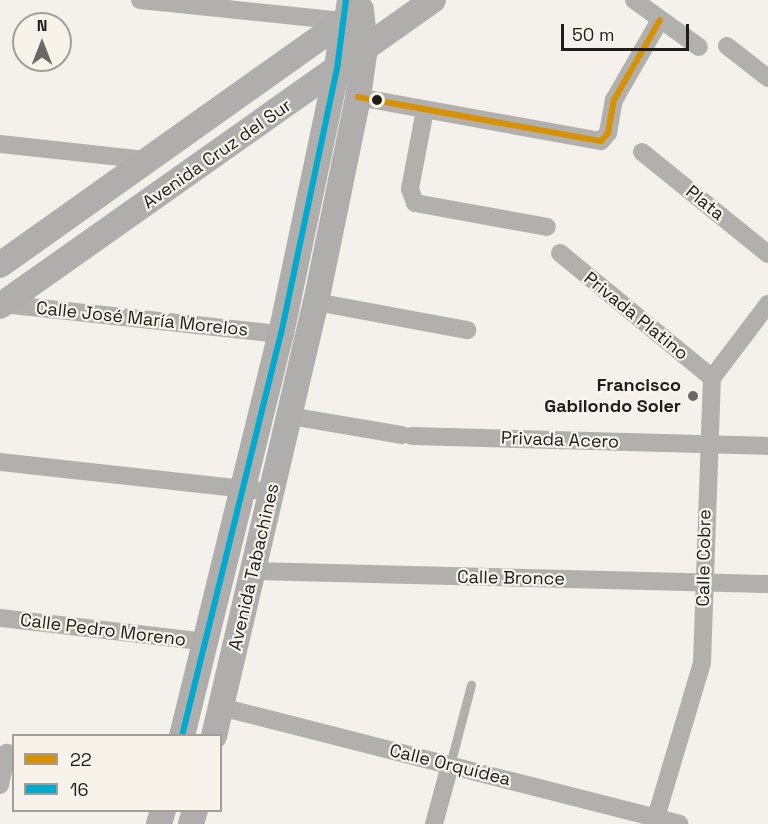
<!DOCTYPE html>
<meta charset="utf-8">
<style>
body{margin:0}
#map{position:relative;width:768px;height:824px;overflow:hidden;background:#f4f1ed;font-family:"Space Grotesk",sans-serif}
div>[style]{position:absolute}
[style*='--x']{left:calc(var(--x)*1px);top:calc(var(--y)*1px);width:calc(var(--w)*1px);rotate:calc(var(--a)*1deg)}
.lane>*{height:9px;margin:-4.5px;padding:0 4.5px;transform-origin:4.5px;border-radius:4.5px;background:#b1b0ad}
.street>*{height:18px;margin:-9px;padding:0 9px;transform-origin:9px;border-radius:9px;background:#b1b0ad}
.secondary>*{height:26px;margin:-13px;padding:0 13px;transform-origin:13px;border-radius:13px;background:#b0aeac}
.bus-1>*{height:6px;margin:-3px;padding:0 3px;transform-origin:3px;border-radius:3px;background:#d79104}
.bus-2>*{height:6px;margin:-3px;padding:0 3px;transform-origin:3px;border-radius:3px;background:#00a9ce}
.dots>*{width:16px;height:16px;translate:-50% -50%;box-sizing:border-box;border:3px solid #f7f2ea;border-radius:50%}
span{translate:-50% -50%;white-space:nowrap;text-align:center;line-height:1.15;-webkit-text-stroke:4.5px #f7f2ea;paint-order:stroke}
.street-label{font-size:18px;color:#1f1d1b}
.poi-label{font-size:18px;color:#1f1d1b;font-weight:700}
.right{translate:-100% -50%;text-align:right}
.legend{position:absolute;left:12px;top:734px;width:210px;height:78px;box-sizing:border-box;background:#f7f2ea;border:2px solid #a19d97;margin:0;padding:8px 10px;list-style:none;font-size:18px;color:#1f1d1b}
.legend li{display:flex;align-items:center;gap:12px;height:30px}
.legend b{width:30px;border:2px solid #a19d97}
.north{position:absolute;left:12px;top:12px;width:60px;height:60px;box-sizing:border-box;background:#f7f2ea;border:2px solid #a19d97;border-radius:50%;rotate:0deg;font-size:16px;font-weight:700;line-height:24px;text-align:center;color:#1f1d1b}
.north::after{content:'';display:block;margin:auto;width:21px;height:27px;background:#6a6764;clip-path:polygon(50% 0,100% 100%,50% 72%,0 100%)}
.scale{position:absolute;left:561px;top:24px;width:128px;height:27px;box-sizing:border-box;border:3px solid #1f1d1b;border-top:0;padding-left:8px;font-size:18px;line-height:21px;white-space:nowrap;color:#1f1d1b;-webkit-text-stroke:4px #f7f2ea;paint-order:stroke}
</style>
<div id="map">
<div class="lane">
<i style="--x:450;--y:765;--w:83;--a:-75.3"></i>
</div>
<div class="street">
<i style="--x:140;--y:0;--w:204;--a:5.9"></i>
<i style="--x:343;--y:21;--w:21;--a:-82"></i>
<i style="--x:634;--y:0;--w:80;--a:35.9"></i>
<i style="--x:727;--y:46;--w:52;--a:38"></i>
<i style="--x:358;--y:97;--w:247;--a:10.3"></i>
<i style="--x:601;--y:141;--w:11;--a:-49"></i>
<i style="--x:608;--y:133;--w:34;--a:-80"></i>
<i style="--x:614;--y:100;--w:92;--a:-60.1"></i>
<i style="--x:425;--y:110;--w:80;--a:100.8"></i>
<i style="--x:410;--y:189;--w:15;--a:70"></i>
<i style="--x:415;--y:203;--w:134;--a:10.3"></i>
<i style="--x:0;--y:144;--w:149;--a:6.2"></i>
<i style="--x:642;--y:152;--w:162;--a:39"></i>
<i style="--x:560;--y:253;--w:197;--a:39.4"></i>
<i style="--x:316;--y:302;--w:154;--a:10.5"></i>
<i style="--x:3;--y:304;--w:280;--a:6.2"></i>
<i style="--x:290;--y:416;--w:114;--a:9.6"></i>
<i style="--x:412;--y:436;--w:356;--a:1.6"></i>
<i style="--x:0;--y:462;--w:274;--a:6.3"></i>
<i style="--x:254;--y:571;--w:514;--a:1.45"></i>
<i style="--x:0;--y:618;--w:208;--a:6.6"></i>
<i style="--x:221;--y:707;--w:473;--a:14.3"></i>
<i style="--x:0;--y:785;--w:33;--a:-78"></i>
<i style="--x:434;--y:824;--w:61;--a:-74.8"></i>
<i style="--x:654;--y:824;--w:168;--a:-73.4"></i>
<i style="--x:702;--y:663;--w:285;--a:-88"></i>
<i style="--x:712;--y:378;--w:93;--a:-52.9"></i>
</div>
<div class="secondary">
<i style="--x:0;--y:265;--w:432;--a:-35.4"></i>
<i style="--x:0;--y:306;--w:530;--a:-35.25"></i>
<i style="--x:182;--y:736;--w:414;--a:-76.2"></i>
<i style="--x:281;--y:334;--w:271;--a:-78.1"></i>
<i style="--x:337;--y:69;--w:48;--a:-82.9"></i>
<i style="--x:214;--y:736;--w:446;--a:-76.8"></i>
<i style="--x:316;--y:302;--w:209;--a:-78.4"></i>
<i style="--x:358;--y:97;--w:49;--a:-81.9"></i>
<i style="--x:365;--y:48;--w:39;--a:-96"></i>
<i style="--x:159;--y:824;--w:15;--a:-74"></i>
<i style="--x:191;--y:824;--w:15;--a:-74"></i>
</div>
<div class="bus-1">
<i style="--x:358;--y:97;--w:247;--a:10.3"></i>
<i style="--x:601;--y:141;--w:11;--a:-49"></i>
<i style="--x:608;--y:133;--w:34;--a:-80"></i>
<i style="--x:614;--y:100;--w:92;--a:-60.1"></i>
</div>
<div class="bus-2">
<i style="--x:182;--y:736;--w:414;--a:-76.2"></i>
<i style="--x:281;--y:334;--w:271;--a:-78.1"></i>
<i style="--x:337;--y:69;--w:70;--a:-82.6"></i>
</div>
<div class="dots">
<i style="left:377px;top:100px;background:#1f1d1b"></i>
<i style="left:693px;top:396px;background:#6a6764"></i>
</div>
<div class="street-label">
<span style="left:217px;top:154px;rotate:-35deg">Avenida Cruz del Sur</span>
<span style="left:705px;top:203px;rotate:39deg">Plata</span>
<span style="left:636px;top:316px;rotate:39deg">Privada Platino</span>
<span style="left:142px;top:319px;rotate:6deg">Calle José María Morelos</span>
<span style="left:560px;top:440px;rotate:2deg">Privada Acero</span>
<span style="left:704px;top:558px;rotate:-89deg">Calle Cobre</span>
<span style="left:254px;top:567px;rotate:-77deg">Avenida Tabachines</span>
<span style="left:511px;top:578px;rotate:1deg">Calle Bronce</span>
<span style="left:103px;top:630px;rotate:7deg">Calle Pedro Moreno</span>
<span style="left:450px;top:765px;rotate:14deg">Calle Orquídea</span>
</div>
<div class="poi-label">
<span class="right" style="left:681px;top:396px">Francisco<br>Gabilondo Soler</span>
</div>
<ul class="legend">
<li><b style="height:8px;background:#d79104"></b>22</li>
<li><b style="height:8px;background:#00a9ce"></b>16</li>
</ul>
<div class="north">N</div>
<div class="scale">50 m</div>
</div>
